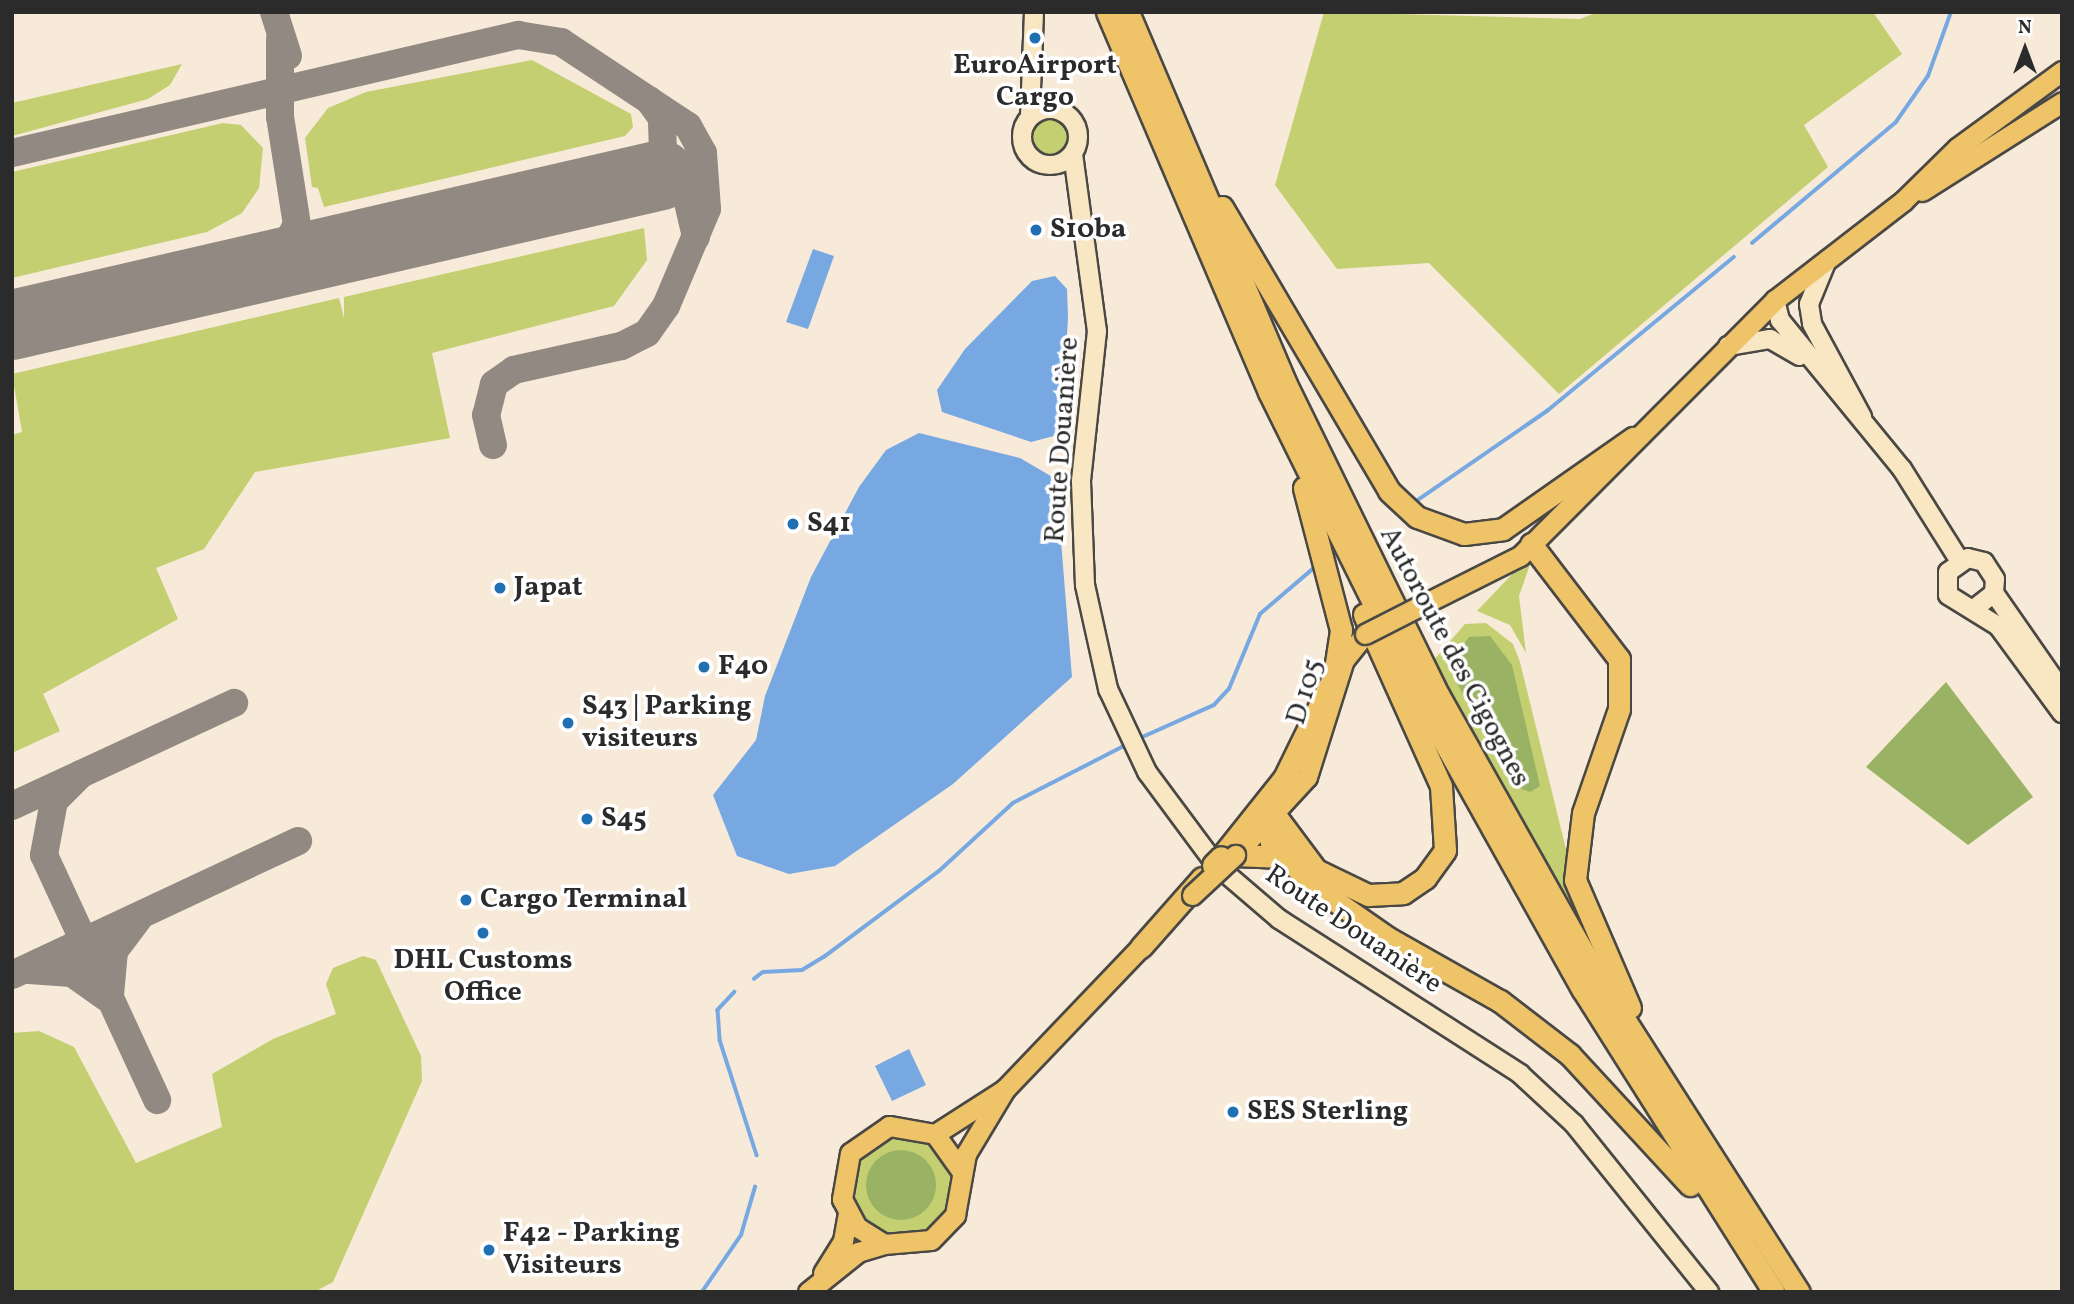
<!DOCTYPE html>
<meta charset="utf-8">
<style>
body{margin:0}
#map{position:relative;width:2074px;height:1304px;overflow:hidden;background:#f8ead8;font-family:Vollkorn,serif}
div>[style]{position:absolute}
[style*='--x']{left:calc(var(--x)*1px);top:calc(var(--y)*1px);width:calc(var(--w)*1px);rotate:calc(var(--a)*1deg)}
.green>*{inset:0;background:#c3cf71}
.round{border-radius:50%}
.forest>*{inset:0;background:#9ab263}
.water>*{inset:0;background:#77a8e2}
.stream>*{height:3.5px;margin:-1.75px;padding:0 1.75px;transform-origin:1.75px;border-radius:1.75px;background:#77a8e2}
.taxiway>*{height:28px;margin:-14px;padding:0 14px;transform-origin:14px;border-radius:14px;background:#928a82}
.runway>*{height:70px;margin:-35px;padding:0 35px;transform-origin:35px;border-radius:35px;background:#928a82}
.roads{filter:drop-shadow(2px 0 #4a4845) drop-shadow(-2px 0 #4a4845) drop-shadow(0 2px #4a4845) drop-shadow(0 -2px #4a4845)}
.secondary>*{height:18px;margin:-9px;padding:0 9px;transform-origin:9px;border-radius:9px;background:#f9e7c3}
.secondary>.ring{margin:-9px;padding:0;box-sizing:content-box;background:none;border:18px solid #f9e7c3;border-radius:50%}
.primary>*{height:19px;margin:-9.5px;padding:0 9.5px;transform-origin:9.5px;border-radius:9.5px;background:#efc469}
.highway>*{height:21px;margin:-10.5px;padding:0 10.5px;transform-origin:10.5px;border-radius:10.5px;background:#efc469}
.bridges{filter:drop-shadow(2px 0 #4a4845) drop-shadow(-2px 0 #4a4845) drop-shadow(0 2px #4a4845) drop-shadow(0 -2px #4a4845)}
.primary-bridge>*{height:19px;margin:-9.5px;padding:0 9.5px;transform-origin:9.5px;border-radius:9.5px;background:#efc469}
.highway-bridge>*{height:21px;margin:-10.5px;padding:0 10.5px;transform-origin:10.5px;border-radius:10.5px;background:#efc469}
.dots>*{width:19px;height:19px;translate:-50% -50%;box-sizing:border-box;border:4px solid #fff;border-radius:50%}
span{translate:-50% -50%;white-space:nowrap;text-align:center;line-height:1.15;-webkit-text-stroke:7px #fff;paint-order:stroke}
.poi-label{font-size:28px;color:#2b2b2b;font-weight:700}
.left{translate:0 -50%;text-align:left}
.street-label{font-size:28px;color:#2b2b2b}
.frame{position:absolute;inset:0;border:14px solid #2b2b2b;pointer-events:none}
.north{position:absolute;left:1990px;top:14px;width:70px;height:70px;-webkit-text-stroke:5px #fff;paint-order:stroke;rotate:0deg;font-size:19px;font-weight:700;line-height:28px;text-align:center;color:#2b2b2b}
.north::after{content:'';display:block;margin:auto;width:24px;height:32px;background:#2b2b2b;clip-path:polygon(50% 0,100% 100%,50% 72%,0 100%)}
</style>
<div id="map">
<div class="green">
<i style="clip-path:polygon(1324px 12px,1580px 19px,1598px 12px,1873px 12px,1902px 54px,1804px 125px,1828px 167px,1559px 394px,1429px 263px,1337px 269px,1275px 185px)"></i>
<i style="clip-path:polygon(532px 60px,631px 114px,633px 127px,625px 136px,324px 207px,318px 188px,312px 187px,305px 138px,328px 108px,366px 92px)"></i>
<i style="clip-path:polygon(182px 64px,170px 85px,148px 99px,12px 136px,12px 103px)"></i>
<i class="round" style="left:1029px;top:116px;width:42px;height:42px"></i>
<i style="clip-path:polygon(223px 123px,241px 125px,263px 148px,259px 188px,242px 213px,207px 232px,12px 278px,12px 172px)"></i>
<i style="clip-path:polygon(644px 228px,647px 260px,614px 306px,432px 353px,450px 438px,255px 472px,204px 549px,156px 568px,178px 619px,43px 694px,60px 731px,12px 753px,12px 435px,22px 432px,12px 374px,339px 298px,344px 318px,344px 297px)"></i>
<i style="clip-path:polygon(1535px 550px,1519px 596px,1526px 653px,1510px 625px,1477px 611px)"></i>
<i style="clip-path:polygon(1486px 623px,1513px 644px,1520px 662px,1566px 849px,1606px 975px,1432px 662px,1465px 624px)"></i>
<i style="clip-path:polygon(363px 956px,376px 960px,421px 1056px,422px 1081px,333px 1282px,314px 1292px,12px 1292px,12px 1033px,39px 1031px,74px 1047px,136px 1163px,222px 1127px,212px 1074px,273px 1039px,336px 1014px,326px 984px,333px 968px)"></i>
<i class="round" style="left:851px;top:1135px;width:102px;height:102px"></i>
</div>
<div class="forest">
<i style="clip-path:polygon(1490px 636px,1512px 665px,1540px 786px,1530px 792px,1516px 787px,1454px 678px,1454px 657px,1469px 637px)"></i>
<i style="clip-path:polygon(1946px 682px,2033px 797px,1968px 845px,1866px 767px)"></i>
<i class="round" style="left:866px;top:1150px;width:70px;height:70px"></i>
</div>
<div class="water">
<i style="clip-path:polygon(813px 249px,834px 256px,808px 329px,786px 322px)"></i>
<i style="clip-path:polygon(1055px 276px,1067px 289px,1068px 318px,1062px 418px,1054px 436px,1031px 442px,942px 412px,937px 390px,965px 349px,1032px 281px)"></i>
<i style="clip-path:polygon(919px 433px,1020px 458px,1056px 479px,1072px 677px,953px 784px,835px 866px,789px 874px,737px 856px,713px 795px,756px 740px,765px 696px,811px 577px,859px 487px,886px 450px)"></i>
<i style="clip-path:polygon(909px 1049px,926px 1085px,892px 1101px,875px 1066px)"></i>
</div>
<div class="stream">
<i style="--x:1752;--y:243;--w:188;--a:-40"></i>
<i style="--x:1896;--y:122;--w:56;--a:-55.2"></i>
<i style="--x:1928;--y:76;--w:68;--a:-70.2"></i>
<i style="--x:1418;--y:500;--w:157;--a:-34.6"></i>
<i style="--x:1547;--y:411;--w:242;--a:-39.5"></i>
<i style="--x:1138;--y:739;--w:83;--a:-24.1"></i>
<i style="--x:1214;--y:705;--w:22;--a:-47"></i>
<i style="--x:1229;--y:689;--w:81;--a:-67.5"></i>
<i style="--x:1260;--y:614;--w:72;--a:-40.5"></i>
<i style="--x:754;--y:979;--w:11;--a:-38"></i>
<i style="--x:763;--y:972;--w:39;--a:-3"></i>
<i style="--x:802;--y:970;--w:26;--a:-31"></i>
<i style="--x:824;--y:957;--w:144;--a:-36.8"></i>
<i style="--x:939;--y:871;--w:100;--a:-42.6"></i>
<i style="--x:1013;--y:803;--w:129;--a:-27.2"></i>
<i style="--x:735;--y:992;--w:25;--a:133"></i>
<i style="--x:718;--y:1010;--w:30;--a:86"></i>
<i style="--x:720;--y:1040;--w:121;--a:72.2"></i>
<i style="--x:702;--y:1292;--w:69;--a:-55.6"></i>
<i style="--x:741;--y:1235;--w:50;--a:-73.7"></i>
</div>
<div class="taxiway">
<i style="--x:274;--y:12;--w:46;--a:72.3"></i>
<i style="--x:12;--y:153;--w:520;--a:-13.13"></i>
<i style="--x:518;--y:35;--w:44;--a:9.2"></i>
<i style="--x:561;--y:42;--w:152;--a:33.5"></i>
<i style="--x:688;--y:126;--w:31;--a:61"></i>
<i style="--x:703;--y:153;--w:56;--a:85.9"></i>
<i style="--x:707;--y:209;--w:105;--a:112.9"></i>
<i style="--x:666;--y:306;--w:33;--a:125"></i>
<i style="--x:647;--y:333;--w:29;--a:153"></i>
<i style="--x:621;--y:346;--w:110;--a:167.4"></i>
<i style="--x:514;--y:370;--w:24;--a:145"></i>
<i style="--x:494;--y:384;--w:32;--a:104"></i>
<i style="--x:486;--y:415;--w:31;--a:77"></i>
<i style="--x:626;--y:182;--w:24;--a:-24"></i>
<i style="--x:648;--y:172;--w:25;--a:-53"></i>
<i style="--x:663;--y:152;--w:34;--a:-92"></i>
<i style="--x:662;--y:118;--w:22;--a:-126"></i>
<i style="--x:586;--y:192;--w:81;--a:-6.4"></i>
<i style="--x:666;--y:183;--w:26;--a:36"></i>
<i style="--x:687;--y:198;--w:40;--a:77"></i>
<i style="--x:258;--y:269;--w:31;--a:-37"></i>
<i style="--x:283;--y:250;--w:29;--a:-61"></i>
<i style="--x:297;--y:225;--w:109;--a:-98.9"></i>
<i style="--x:280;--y:117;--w:78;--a:-90"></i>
<i style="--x:81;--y:774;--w:38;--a:135"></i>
<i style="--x:54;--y:801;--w:55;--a:100.5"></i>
<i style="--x:44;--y:855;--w:270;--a:65.2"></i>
<i style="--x:12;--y:806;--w:245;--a:-24.9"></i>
<i style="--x:29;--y:970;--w:43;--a:4"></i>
<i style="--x:72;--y:973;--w:42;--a:35.2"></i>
<i style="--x:12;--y:975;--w:316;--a:-25.1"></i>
<i style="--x:110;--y:995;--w:44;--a:-84.8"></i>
<i style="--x:114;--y:951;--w:40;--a:-53"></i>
</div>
<div class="runway">
<i style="--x:12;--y:325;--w:666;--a:-13.01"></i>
</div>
<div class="roads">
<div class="secondary">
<i class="ring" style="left:1022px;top:109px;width:38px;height:38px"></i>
<i style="--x:1030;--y:116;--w:104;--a:-87.8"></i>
<i style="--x:1073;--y:154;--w:179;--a:82.3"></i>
<i style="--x:1097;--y:331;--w:151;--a:96.1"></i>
<i style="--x:1081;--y:481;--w:104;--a:87.8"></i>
<i style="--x:1085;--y:585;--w:107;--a:77.5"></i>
<i style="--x:1108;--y:689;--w:92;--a:64.8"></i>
<i style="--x:1147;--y:772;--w:116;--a:53.4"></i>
<i style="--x:1216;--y:865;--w:83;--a:40.6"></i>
<i style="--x:1279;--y:919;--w:287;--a:32.7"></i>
<i style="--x:1520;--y:1074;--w:74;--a:42.8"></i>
<i style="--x:1574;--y:1124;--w:216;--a:51.2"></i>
<i style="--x:1827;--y:260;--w:48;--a:112.2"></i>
<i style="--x:1809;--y:304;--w:20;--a:81"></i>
<i style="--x:1812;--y:324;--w:106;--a:61.7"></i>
<i style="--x:1775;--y:300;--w:21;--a:76"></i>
<i style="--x:1780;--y:320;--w:193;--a:50.7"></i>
<i style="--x:1902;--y:469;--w:107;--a:57.9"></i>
<i style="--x:1728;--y:346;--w:43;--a:-9.5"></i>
<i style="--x:1770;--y:339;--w:34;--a:30"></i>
<i style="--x:1994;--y:593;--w:119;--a:55.2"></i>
<i style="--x:1975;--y:608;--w:24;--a:-38"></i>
<i style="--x:1994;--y:593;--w:14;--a:-86"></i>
<i style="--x:1995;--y:579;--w:20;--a:-123"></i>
<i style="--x:1984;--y:562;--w:16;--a:-166"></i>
<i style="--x:1968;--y:558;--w:24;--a:145"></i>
<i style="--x:1948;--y:572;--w:23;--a:90"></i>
<i style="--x:1948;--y:595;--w:59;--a:31.8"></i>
<i style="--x:1998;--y:626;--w:108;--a:53.7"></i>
</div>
<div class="primary">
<i style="--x:1922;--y:191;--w:166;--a:-32.4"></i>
<i style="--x:1416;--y:608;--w:116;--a:-26.6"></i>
<i style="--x:1520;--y:556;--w:361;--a:-45.1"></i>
<i style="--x:1775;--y:300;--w:162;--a:-37.7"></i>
<i style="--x:1903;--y:201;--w:76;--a:-44.5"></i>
<i style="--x:1957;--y:148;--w:130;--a:-36.3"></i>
<i style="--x:1235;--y:855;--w:106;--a:-47.3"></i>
<i style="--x:1307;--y:777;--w:123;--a:-72.5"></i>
<i style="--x:1344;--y:660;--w:33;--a:-51"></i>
<i style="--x:935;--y:1134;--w:83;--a:-32.7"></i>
<i style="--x:1005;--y:1089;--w:213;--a:-46.3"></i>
<i style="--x:962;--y:1172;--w:47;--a:-125.4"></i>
<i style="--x:935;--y:1134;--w:47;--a:-170.1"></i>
<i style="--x:889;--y:1126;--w:47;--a:145.3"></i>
<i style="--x:850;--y:1153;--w:47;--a:99.9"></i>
<i style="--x:842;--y:1199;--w:32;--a:62"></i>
<i style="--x:857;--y:1227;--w:32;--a:32"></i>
<i style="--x:884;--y:1244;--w:47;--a:-4.9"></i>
<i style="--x:931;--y:1240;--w:35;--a:-46"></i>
<i style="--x:955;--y:1215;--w:62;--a:-79.8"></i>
<i style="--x:966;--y:1154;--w:76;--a:-59"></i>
<i style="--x:823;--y:1273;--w:38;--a:-58"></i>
<i style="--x:843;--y:1241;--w:27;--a:-80"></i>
<i style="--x:808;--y:1292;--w:64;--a:-38.7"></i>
<i style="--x:858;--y:1252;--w:27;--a:-17"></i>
</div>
<div class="highway">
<i style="--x:1107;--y:12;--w:413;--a:66.9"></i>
<i style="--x:1269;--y:392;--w:350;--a:63.7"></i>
<i style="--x:1424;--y:706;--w:325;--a:60.8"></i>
<i style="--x:1583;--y:990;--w:357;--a:57.7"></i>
<i style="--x:1128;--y:12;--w:402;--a:67"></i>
<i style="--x:1285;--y:382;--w:350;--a:63.9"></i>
<i style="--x:1439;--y:696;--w:324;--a:60.6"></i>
<i style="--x:1598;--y:978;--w:373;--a:57.4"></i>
<i style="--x:1222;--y:207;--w:329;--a:59.5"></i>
<i style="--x:1389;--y:491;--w:38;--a:43"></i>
<i style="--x:1417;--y:517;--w:50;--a:19.9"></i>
<i style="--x:1464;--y:534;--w:39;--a:-7"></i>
<i style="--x:1503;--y:529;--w:159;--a:-35"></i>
<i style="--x:1531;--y:544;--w:145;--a:52.6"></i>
<i style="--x:1619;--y:659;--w:50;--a:90"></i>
<i style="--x:1619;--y:709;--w:110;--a:109.1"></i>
<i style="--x:1583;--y:813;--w:67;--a:96.8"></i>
<i style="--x:1575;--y:880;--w:139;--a:66.7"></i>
<i style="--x:1275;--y:815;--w:69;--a:53.3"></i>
<i style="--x:1316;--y:870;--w:58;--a:25.7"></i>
<i style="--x:1368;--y:895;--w:35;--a:-3"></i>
<i style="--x:1403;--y:893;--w:27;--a:-34"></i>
<i style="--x:1425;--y:878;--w:34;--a:-54"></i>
<i style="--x:1445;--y:850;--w:64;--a:-93.6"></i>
<i style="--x:1441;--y:786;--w:188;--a:-114.2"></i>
<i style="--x:1266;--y:822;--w:21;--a:76"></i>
<i style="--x:1271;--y:842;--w:63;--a:45.6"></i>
<i style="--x:1315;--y:887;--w:89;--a:34.9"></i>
<i style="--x:1388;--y:938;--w:129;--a:29.4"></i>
<i style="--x:1500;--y:1001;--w:88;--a:37.6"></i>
<i style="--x:1570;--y:1055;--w:177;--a:47.3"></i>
<i style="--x:1235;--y:855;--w:47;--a:2.4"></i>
<i style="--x:1221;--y:857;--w:101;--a:-51.4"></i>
<i style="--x:1284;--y:778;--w:114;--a:-63.9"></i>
<i style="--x:1334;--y:676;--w:47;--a:-81.3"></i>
<i style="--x:1341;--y:630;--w:147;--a:-104.6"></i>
<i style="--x:1141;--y:947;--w:92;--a:-48.5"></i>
</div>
</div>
<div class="bridges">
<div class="primary-bridge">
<i style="--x:1365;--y:634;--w:57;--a:-27"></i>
<i style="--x:1192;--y:895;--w:59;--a:-42.9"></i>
</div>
<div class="highway-bridge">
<i style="--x:1213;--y:865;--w:11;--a:-45"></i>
</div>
</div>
<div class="dots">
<i style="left:1035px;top:38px;background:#1f6fb2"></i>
<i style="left:1036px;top:230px;background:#1f6fb2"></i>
<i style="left:793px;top:524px;background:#1f6fb2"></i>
<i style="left:500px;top:588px;background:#1f6fb2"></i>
<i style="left:704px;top:667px;background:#1f6fb2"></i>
<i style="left:568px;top:723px;background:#1f6fb2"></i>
<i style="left:587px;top:819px;background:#1f6fb2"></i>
<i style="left:466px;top:900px;background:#1f6fb2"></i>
<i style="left:483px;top:933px;background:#1f6fb2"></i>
<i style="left:1233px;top:1112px;background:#1f6fb2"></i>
<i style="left:489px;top:1250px;background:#1f6fb2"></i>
</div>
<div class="poi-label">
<span style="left:1035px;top:82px">EuroAirport<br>Cargo</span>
<span class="left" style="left:1050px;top:230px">S10ba</span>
<span class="left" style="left:807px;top:524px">S41</span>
<span class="left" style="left:514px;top:588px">Japat</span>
<span class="left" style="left:718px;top:667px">F40</span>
<span class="left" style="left:582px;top:723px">S43 | Parking<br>visiteurs</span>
<span class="left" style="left:601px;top:819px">S45</span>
<span class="left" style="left:480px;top:900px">Cargo Terminal</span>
<span style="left:483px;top:977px">DHL Customs<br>Office</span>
<span class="left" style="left:1247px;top:1112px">SES Sterling</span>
<span class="left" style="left:503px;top:1250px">F42 - Parking<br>Visiteurs</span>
</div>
<div class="street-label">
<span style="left:1063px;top:440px;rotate:-86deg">Route Douanière</span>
<span style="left:1454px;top:657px;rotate:62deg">Autoroute des Cigognes</span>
<span style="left:1306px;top:692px;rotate:-73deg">D 105</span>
<span style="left:1353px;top:930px;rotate:34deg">Route Douanière</span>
</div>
<div class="frame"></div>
<div class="north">N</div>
</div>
